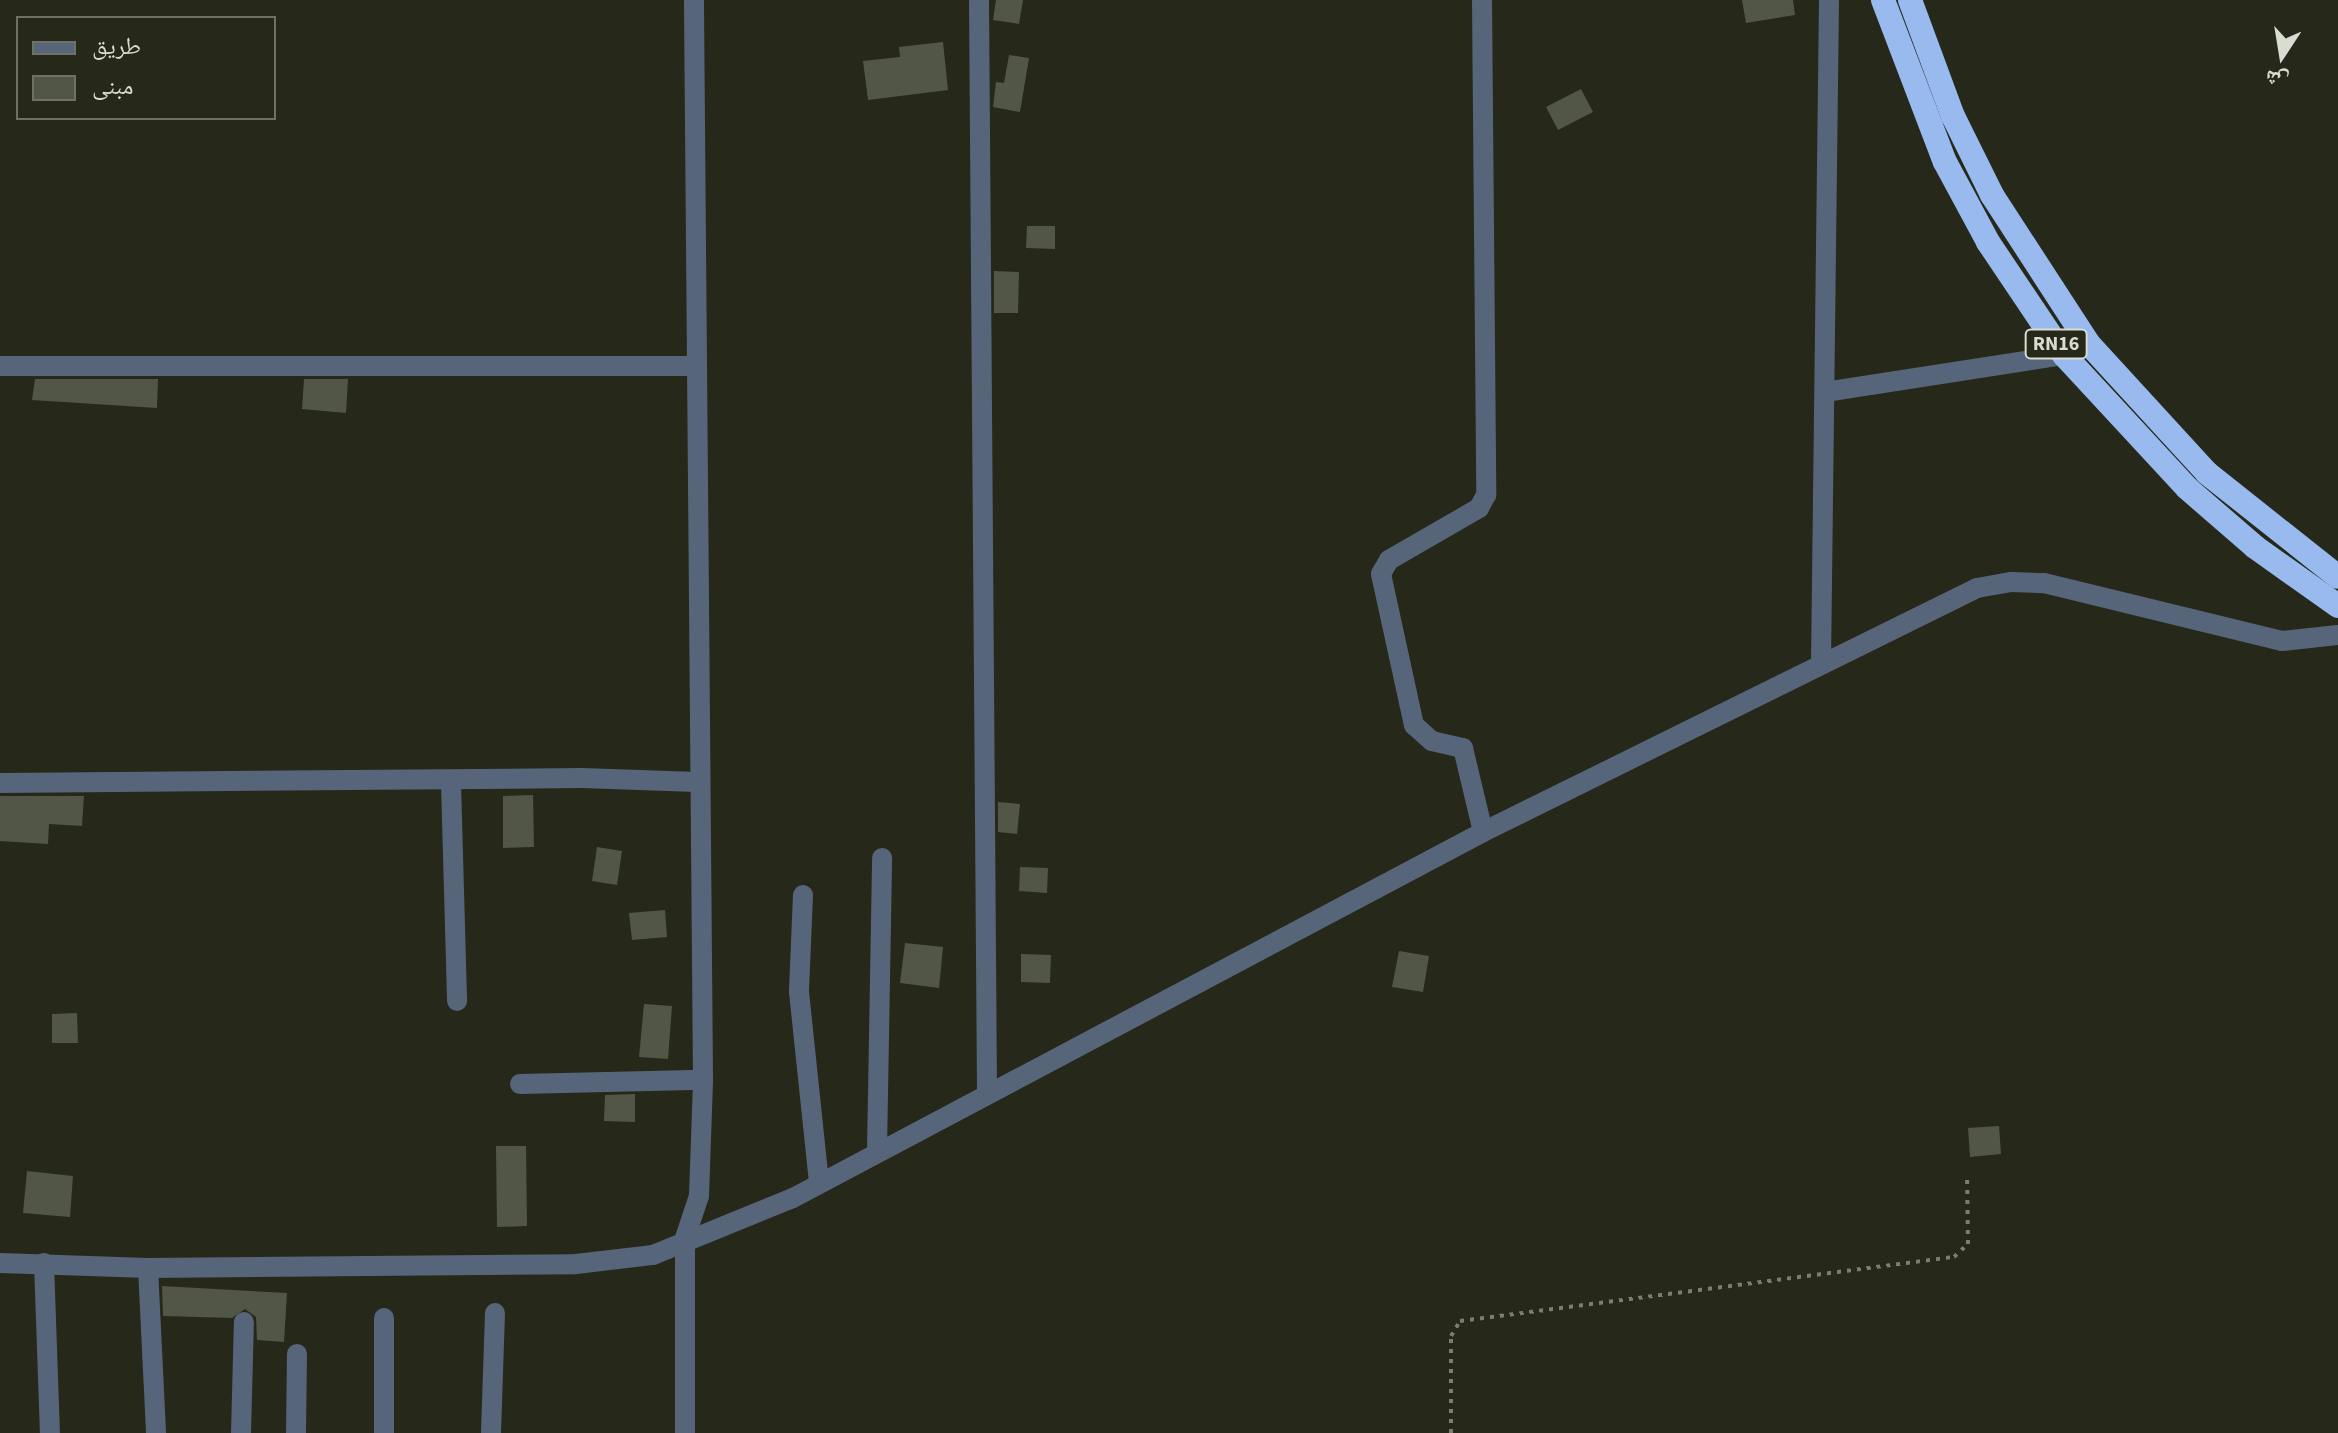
<!DOCTYPE html>
<meta charset="utf-8">
<style>
body{margin:0}
#map{position:relative;width:2338px;height:1433px;overflow:hidden;background:#26291a;font-family:"Source Sans 3","Noto Naskh Arabic",sans-serif}
div>[style]{position:absolute}
[style*='--x']{left:calc(var(--x)*1px);top:calc(var(--y)*1px);width:calc(var(--w)*1px);rotate:calc(var(--a)*1deg)}
.building>*{inset:0;background:#525646}
.path>*{height:4px;margin-top:-2px;transform-origin:0;background:repeating-linear-gradient(90deg,#7a7d71 0 4px,transparent 0 10px)}
.minor>*{height:20px;margin:-10px;padding:0 10px;transform-origin:10px;border-radius:10px;background:#57657a}
.highway>*{height:24px;margin:-12px;padding:0 12px;transform-origin:12px;border-radius:12px;background:#98baee}
span{translate:-50% -50%;white-space:nowrap;text-align:center;line-height:1.15;-webkit-text-stroke:7px #26291a;paint-order:stroke}
.shield-label span{padding:2px 6px;background:#26291a;border:2px solid;border-radius:6px;-webkit-text-stroke-width:0}
.shield-label{font-size:20px;color:#d9dcd2;font-weight:700}
.legend{position:absolute;left:16px;top:16px;width:260px;height:104px;box-sizing:border-box;background:#26291a;border:2px solid #6e7164;margin:0;padding:10px 14px;list-style:none;font-size:24px;color:#d9dcd2}
.legend li{display:flex;align-items:center;gap:16px;height:40px}
.legend b{width:40px;border:2px solid #6e7164}
.north{position:absolute;left:2242px;top:16px;width:80px;height:80px;-webkit-text-stroke:6px #26291a;paint-order:stroke;rotate:192deg;font-size:22px;font-weight:700;line-height:32px;text-align:center;color:#d9dcd2}
.north::after{content:'';display:block;margin:auto;width:28px;height:36px;background:#d9dcd2;clip-path:polygon(50% 0,100% 100%,50% 72%,0 100%)}
</style>
<div id="map">
<div class="building">
<i style="clip-path:polygon(996px 0,1023px 0,1019px 24px,993px 20px)"></i>
<i style="clip-path:polygon(1742px 0,1793px 0,1795px 15px,1746px 23px)"></i>
<i style="clip-path:polygon(943px 42px,948px 90px,868px 100px,863px 61px,900px 57px,899px 47px)"></i>
<i style="clip-path:polygon(1009px 55px,1029px 58px,1020px 112px,993px 107px,996px 82px,1004px 83px)"></i>
<i style="clip-path:polygon(1581px 89px,1593px 112px,1558px 130px,1546px 107px)"></i>
<i style="clip-path:polygon(1027px 226px,1055px 226px,1055px 249px,1026px 248px)"></i>
<i style="clip-path:polygon(994px 271px,1019px 272px,1018px 313px,994px 313px)"></i>
<i style="clip-path:polygon(35px 379px,158px 379px,157px 408px,32px 400px)"></i>
<i style="clip-path:polygon(304px 379px,348px 379px,346px 413px,302px 409px)"></i>
<i style="clip-path:polygon(533px 795px,534px 847px,503px 848px,503px 796px)"></i>
<i style="clip-path:polygon(0 796px,84px 796px,82px 826px,49px 824px,48px 844px,0 841px)"></i>
<i style="clip-path:polygon(998px 802px,1020px 804px,1017px 834px,998px 832px)"></i>
<i style="clip-path:polygon(597px 847px,622px 851px,617px 885px,592px 881px)"></i>
<i style="clip-path:polygon(1020px 867px,1048px 868px,1047px 893px,1019px 891px)"></i>
<i style="clip-path:polygon(665px 910px,667px 937px,632px 940px,629px 913px)"></i>
<i style="clip-path:polygon(905px 943px,943px 947px,939px 988px,900px 983px)"></i>
<i style="clip-path:polygon(1399px 951px,1429px 956px,1423px 992px,1392px 987px)"></i>
<i style="clip-path:polygon(1021px 954px,1051px 955px,1050px 983px,1021px 982px)"></i>
<i style="clip-path:polygon(644px 1004px,672px 1006px,668px 1059px,639px 1057px)"></i>
<i style="clip-path:polygon(77px 1013px,78px 1043px,52px 1043px,52px 1014px)"></i>
<i style="clip-path:polygon(635px 1094px,635px 1122px,604px 1121px,605px 1095px)"></i>
<i style="clip-path:polygon(1999px 1126px,2001px 1154px,1970px 1157px,1968px 1128px)"></i>
<i style="clip-path:polygon(496px 1146px,526px 1146px,527px 1226px,497px 1227px)"></i>
<i style="clip-path:polygon(27px 1171px,73px 1176px,70px 1217px,23px 1213px)"></i>
<i style="clip-path:polygon(162px 1286px,287px 1293px,284px 1342px,257px 1340px,256px 1317px,245px 1309px,232px 1318px,163px 1316px)"></i>
</div>
<div class="path">
<i style="--x:1451;--y:1433;--w:97;--a:-90"></i>
<i style="--x:1451;--y:1336;--w:17;--a:-59"></i>
<i style="--x:1460;--y:1321;--w:498;--a:-7.4"></i>
<i style="--x:1954;--y:1257;--w:19;--a:-43"></i>
<i style="--x:1968;--y:1244;--w:69;--a:-90.8"></i>
</div>
<div class="minor">
<i style="--x:979;--y:0;--w:1093;--a:89.58"></i>
<i style="--x:1482;--y:0;--w:495;--a:89.5"></i>
<i style="--x:1486;--y:495;--w:15;--a:118"></i>
<i style="--x:1479;--y:508;--w:104;--a:150"></i>
<i style="--x:1389;--y:560;--w:16;--a:120"></i>
<i style="--x:1381;--y:574;--w:155;--a:77.7"></i>
<i style="--x:1414;--y:725;--w:24;--a:42"></i>
<i style="--x:1432;--y:741;--w:32;--a:13"></i>
<i style="--x:1463;--y:748;--w:86;--a:76.6"></i>
<i style="--x:0;--y:366;--w:695;--a:0"></i>
<i style="--x:1825;--y:392;--w:242;--a:-8.8"></i>
<i style="--x:1821;--y:664;--w:664;--a:-89.31"></i>
<i style="--x:0;--y:783;--w:582;--a:-0.49"></i>
<i style="--x:582;--y:778;--w:115;--a:2"></i>
<i style="--x:451;--y:783;--w:218;--a:88.4"></i>
<i style="--x:803;--y:895;--w:97;--a:92.4"></i>
<i style="--x:799;--y:992;--w:192;--a:84"></i>
<i style="--x:520;--y:1084;--w:183;--a:-1.3"></i>
<i style="--x:877;--y:1151;--w:293;--a:-89"></i>
<i style="--x:0;--y:1263;--w:148;--a:1.9"></i>
<i style="--x:148;--y:1268;--w:428;--a:-0.5"></i>
<i style="--x:576;--y:1264;--w:78;--a:-6.7"></i>
<i style="--x:653;--y:1255;--w:151;--a:-22.2"></i>
<i style="--x:793;--y:1198;--w:781;--a:-27.94"></i>
<i style="--x:1483;--y:832;--w:551;--a:-26.29"></i>
<i style="--x:1977;--y:588;--w:35;--a:-10"></i>
<i style="--x:2011;--y:582;--w:33;--a:2"></i>
<i style="--x:2044;--y:583;--w:245;--a:13.7"></i>
<i style="--x:2282;--y:641;--w:56;--a:-6.1"></i>
<i style="--x:44;--y:1263;--w:170;--a:88"></i>
<i style="--x:148;--y:1268;--w:165;--a:87.2"></i>
<i style="--x:241;--y:1433;--w:111;--a:-88.5"></i>
<i style="--x:296;--y:1433;--w:79;--a:-89.3"></i>
<i style="--x:384;--y:1433;--w:115;--a:-90"></i>
<i style="--x:491;--y:1433;--w:120;--a:-88.1"></i>
<i style="--x:685;--y:1433;--w:195;--a:-90"></i>
<i style="--x:685;--y:1238;--w:44;--a:-71.6"></i>
<i style="--x:699;--y:1196;--w:116;--a:-88"></i>
<i style="--x:703;--y:1080;--w:1080;--a:-90.48"></i>
</div>
<div class="highway">
<i style="--x:1883;--y:0;--w:173;--a:69.1"></i>
<i style="--x:1945;--y:162;--w:91;--a:61.7"></i>
<i style="--x:1988;--y:242;--w:136;--a:56.1"></i>
<i style="--x:2064;--y:355;--w:181;--a:47.2"></i>
<i style="--x:2187;--y:488;--w:90;--a:40.9"></i>
<i style="--x:2255;--y:547;--w:102;--a:35.4"></i>
<i style="--x:1910;--y:0;--w:124;--a:69.7"></i>
<i style="--x:1953;--y:116;--w:88;--a:63.7"></i>
<i style="--x:1992;--y:195;--w:176;--a:57"></i>
<i style="--x:2088;--y:343;--w:176;--a:47.5"></i>
<i style="--x:2207;--y:473;--w:167;--a:38.4"></i>
</div>
<div class="shield-label">
<span style="left:2056px;top:344px">RN16</span>
</div>
<ul class="legend">
<li><b style="height:10px;background:#57657a"></b>طريق</li>
<li><b style="height:22px;background:#525646"></b>مبنى</li>
</ul>
<div class="north">ش</div>
</div>
